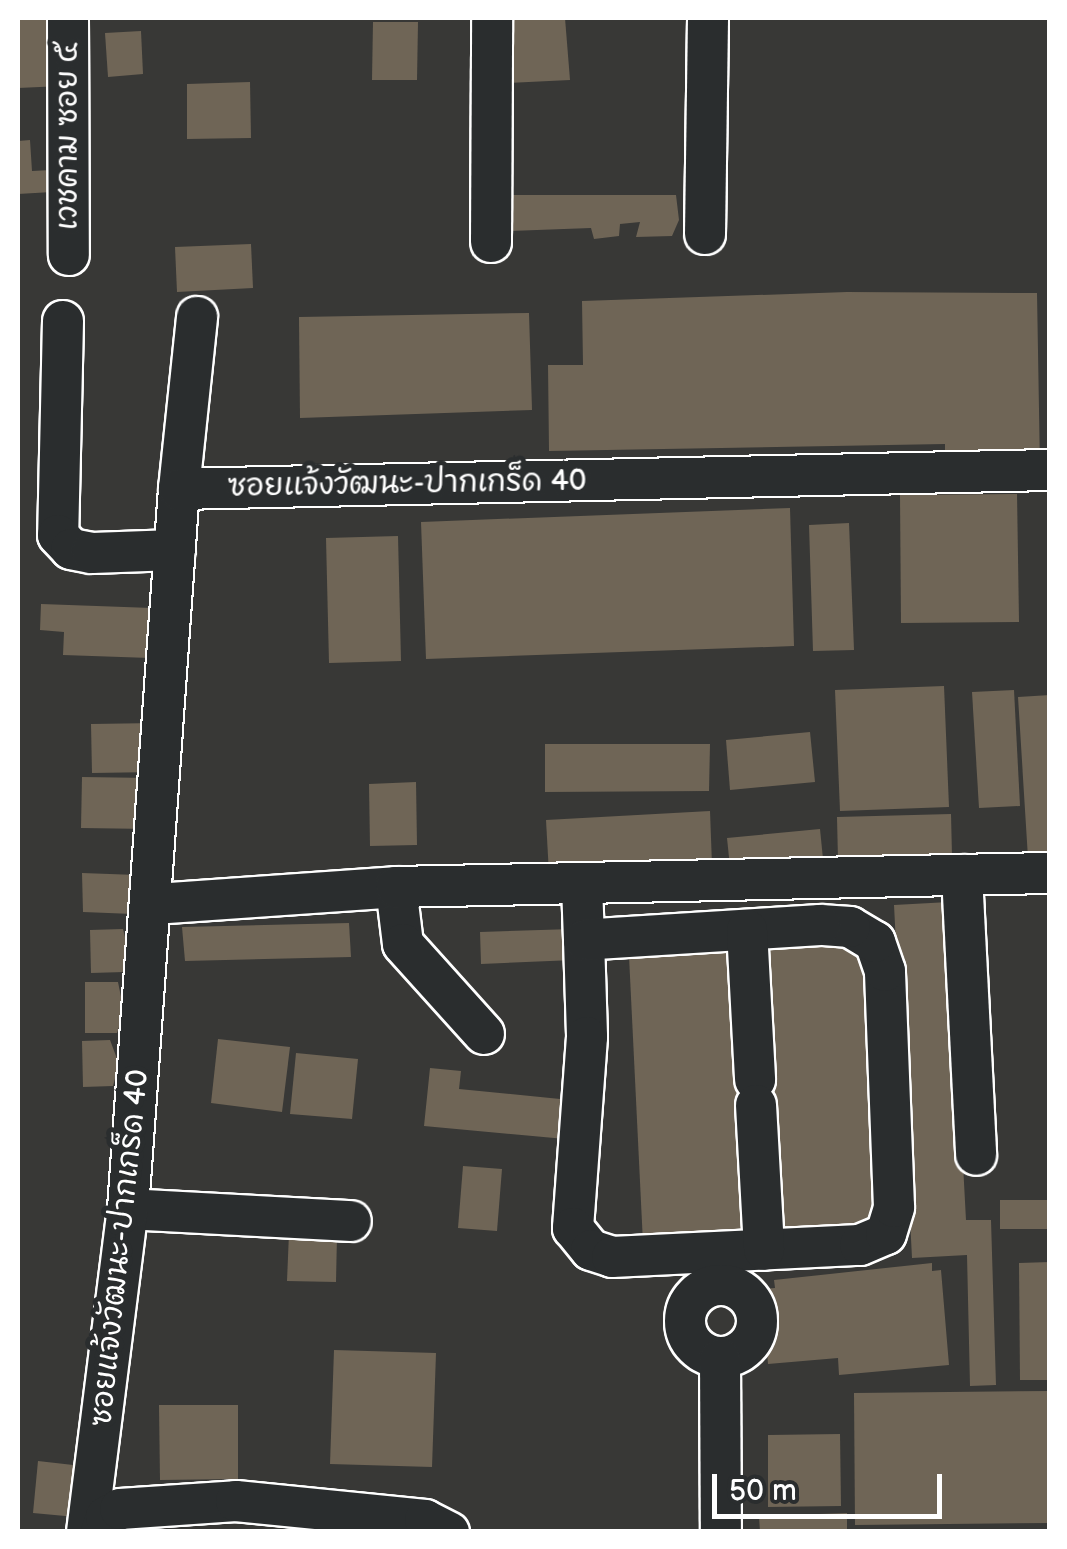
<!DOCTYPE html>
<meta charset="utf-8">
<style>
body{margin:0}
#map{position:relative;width:1067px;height:1549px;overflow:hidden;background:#383836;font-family:"Balsamiq Sans","Playpen Sans Thai",sans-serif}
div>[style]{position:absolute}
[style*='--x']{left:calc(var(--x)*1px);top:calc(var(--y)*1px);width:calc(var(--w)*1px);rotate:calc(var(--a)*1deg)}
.building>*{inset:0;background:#6f6556}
.roads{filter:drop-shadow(2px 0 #fff) drop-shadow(-2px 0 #fff) drop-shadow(0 2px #fff) drop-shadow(0 -2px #fff)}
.minor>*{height:40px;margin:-20px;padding:0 20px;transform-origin:20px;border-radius:20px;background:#2a2d2e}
.minor>.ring{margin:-20px;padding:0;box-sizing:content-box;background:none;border:40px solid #2a2d2e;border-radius:50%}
span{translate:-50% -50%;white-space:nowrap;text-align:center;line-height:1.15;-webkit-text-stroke:10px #2a2d2e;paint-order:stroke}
.street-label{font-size:30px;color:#fff}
.frame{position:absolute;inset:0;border:20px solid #fff;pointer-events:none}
.scale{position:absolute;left:712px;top:1474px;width:230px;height:45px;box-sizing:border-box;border:5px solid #fff;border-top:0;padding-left:12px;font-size:30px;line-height:35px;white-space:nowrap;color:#fff;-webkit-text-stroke:8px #2a2d2e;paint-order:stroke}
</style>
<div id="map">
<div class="building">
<i style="clip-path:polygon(18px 18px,60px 18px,62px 86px,18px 88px)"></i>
<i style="clip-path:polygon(501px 18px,565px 18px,570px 80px,508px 83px)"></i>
<i style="clip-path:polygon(373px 22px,418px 22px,417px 80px,372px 80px)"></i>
<i style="clip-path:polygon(141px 31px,143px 74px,108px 77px,105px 33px)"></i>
<i style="clip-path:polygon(250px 82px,251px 138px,187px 139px,187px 84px)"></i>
<i style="clip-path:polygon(30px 140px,32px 171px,51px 170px,52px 192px,18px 194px,18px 141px)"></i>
<i style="clip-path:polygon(510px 195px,676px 195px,679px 220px,672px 236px,636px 237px,640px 222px,620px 224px,619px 236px,594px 239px,591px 228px,510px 231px)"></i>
<i style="clip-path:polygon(251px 244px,253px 288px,177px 292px,175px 247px)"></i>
<i style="clip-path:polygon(847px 292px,1037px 293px,1040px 468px,945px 470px,945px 444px,549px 451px,548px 365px,583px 365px,582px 301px)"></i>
<i style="clip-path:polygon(529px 313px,532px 410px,300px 418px,299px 317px)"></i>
<i style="clip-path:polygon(1017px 494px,1019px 622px,901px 623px,900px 495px)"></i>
<i style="clip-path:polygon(790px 508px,794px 646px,426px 659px,421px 522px)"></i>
<i style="clip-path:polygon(849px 523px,854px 650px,813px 651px,809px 525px)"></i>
<i style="clip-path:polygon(398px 536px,401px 661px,329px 663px,326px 538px)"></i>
<i style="clip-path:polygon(41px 604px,152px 608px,150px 658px,63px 655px,64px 632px,40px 630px)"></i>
<i style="clip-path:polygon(944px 686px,949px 807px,840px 811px,835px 690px)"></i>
<i style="clip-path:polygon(1014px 690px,1020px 806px,979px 808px,972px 692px)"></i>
<i style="clip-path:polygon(1050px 695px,1050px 857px,1028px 858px,1018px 697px)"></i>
<i style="clip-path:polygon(156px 723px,156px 772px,92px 773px,91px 724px)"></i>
<i style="clip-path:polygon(810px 732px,815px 782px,730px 790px,726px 740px)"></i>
<i style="clip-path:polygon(545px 744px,710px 744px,709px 791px,545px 792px)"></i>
<i style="clip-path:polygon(82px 777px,151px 778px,150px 829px,81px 828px)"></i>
<i style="clip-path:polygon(416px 782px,417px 845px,370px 846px,369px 784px)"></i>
<i style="clip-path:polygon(710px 811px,712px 865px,549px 874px,546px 820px)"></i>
<i style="clip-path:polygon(951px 814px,952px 856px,838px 860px,837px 817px)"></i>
<i style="clip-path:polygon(820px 829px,823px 859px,730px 867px,727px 838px)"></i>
<i style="clip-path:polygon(82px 873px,137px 875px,133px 914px,83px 912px)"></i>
<i style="clip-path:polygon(949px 902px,966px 1220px,991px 1220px,996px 1385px,970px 1386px,967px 1255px,912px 1258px,894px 905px)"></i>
<i style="clip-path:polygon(349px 923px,351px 957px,185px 961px,182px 927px)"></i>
<i style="clip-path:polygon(123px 929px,129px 954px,124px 972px,91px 973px,90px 930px)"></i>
<i style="clip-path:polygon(573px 929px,574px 960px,481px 964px,480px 932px)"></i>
<i style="clip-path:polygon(866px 942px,883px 1229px,779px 1235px,761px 949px)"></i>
<i style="clip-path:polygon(736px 950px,751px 1237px,643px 1243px,629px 956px)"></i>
<i style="clip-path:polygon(85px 982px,118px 982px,124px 1012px,117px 1033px,85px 1033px)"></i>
<i style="clip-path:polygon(218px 1039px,290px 1047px,282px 1112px,211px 1103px)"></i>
<i style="clip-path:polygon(110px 1040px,119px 1064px,113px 1086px,83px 1087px,82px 1041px)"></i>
<i style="clip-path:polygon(296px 1053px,358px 1059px,352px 1119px,290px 1114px)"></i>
<i style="clip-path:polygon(430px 1068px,461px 1071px,459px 1089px,580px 1101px,576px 1140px,424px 1126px)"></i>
<i style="clip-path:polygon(463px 1166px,502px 1169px,497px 1231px,458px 1228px)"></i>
<i style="clip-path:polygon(1000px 1200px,1050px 1200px,1050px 1229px,1000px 1229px)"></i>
<i style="clip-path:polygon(289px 1233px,337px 1235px,336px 1282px,287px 1281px)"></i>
<i style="clip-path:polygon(1050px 1262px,1050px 1380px,1020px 1380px,1019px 1263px)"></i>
<i style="clip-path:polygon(932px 1263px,932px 1271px,941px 1270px,949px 1365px,839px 1375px,838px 1358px,768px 1364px,762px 1289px,775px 1288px,774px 1280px)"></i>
<i style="clip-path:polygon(334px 1350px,436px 1353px,432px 1467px,330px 1464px)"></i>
<i style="clip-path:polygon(1050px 1391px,1050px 1523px,855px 1525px,854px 1393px)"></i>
<i style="clip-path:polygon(159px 1405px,238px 1405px,238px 1479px,160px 1480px)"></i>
<i style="clip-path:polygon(840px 1434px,841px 1506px,768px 1507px,768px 1435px)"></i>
<i style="clip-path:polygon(38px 1461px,82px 1466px,76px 1517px,33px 1513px)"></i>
<i style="clip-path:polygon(847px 1513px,847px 1532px,760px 1532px,759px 1516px)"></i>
</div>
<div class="roads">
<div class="minor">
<i style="--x:68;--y:18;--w:237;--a:89.8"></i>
<i style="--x:705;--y:234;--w:216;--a:-89.2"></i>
<i style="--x:491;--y:242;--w:224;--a:-89.7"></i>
<i style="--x:63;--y:321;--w:214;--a:91.3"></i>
<i style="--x:58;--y:535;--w:19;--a:47"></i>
<i style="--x:71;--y:549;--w:21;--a:11"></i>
<i style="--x:92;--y:553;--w:83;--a:-2.1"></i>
<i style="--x:179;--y:489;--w:173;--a:-84"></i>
<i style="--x:962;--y:875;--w:280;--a:87.1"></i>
<i style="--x:582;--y:885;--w:55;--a:87.9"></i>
<i style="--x:584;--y:940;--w:97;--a:88.2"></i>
<i style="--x:587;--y:1037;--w:192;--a:94.2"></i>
<i style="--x:573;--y:1228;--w:28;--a:51"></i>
<i style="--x:591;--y:1250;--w:22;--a:18"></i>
<i style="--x:612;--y:1257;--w:248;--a:-2.8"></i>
<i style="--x:860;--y:1245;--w:28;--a:-23"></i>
<i style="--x:886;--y:1234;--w:28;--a:-73"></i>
<i style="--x:894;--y:1207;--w:236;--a:-92.2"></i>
<i style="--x:885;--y:971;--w:31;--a:-109"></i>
<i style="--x:875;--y:942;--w:29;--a:-149"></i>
<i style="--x:850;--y:927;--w:30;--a:-176"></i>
<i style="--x:820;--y:925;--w:236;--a:176.4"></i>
<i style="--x:396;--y:887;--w:57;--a:83"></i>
<i style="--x:403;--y:944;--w:121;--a:48"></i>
<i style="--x:155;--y:904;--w:242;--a:-4"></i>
<i style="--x:396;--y:887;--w:654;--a:-1.23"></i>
<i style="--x:747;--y:930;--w:150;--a:86.9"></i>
<i style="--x:756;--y:1105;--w:145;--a:86.8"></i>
<i style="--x:128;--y:1209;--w:223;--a:3.1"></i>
<i class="ring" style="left:685px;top:1285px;width:32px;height:32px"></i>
<i style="--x:720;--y:1359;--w:173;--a:89.7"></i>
<i style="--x:87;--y:1532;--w:326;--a:-82.8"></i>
<i style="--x:128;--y:1209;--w:722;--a:-85.95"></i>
<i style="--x:179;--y:489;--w:871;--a:-1.25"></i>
<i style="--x:101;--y:1532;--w:16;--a:-72"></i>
<i style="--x:106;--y:1517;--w:16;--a:-30"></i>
<i style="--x:120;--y:1509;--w:116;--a:-3.9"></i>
<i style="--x:236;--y:1501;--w:190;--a:5.7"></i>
<i style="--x:425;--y:1520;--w:27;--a:27"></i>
</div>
</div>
<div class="street-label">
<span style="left:68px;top:136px;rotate:-90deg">เวชคาม ซอย ๕</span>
<span style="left:407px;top:484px;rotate:-1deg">ซอยแจ้งวัฒนะ-ปากเกร็ด 40</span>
<span style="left:120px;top:1248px;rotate:-84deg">ซอยแจ้งวัฒนะ-ปากเกร็ด 40</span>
</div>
<div class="frame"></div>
<div class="scale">50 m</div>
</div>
